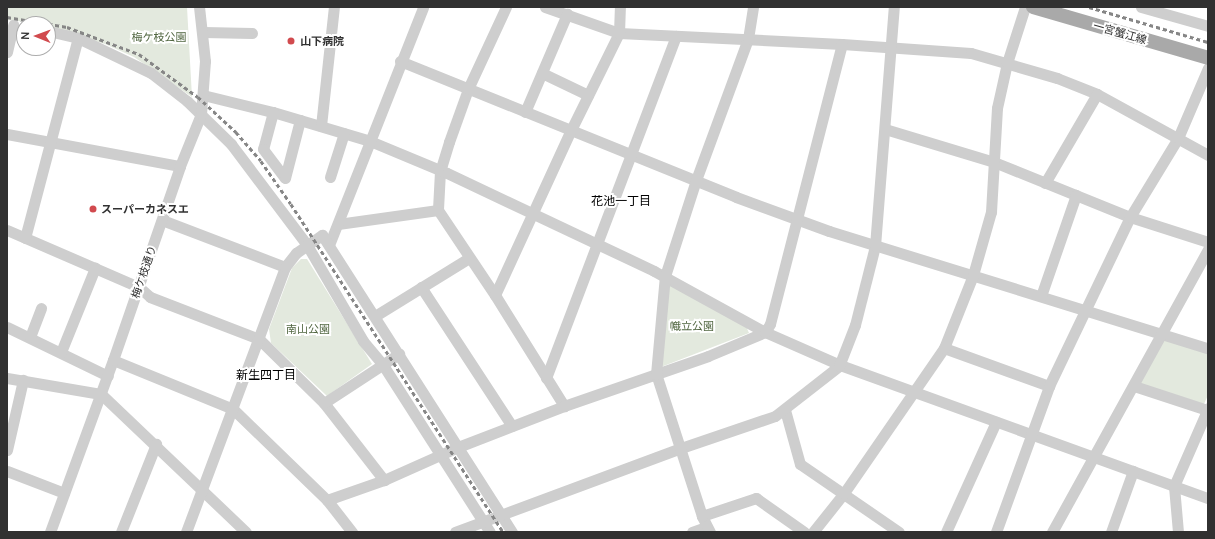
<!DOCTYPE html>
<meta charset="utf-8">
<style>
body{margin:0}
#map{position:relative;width:1215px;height:539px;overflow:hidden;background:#fff;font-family:Manrope,"Noto Sans JP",sans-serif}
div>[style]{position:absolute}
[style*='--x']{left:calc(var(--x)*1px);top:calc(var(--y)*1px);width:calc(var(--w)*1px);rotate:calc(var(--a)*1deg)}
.green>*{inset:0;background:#e3e9de}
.minor>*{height:11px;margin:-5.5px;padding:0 5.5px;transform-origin:5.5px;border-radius:5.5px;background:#cecece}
.major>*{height:14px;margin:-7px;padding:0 7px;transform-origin:7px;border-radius:7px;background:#a9a9a9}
.rail>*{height:2.5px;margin-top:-1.25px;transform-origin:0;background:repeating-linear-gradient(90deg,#868686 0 4px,transparent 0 7px)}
.dots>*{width:11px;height:11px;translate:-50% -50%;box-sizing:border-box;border:2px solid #fff;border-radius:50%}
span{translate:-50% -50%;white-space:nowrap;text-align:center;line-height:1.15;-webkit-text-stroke:4px #fff;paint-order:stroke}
.street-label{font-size:11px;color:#313131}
.park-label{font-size:11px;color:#536843}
.poi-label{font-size:11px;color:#313131;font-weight:700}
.left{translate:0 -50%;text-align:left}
.neighbourhood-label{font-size:12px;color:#000}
.frame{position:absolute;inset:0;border:8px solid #313131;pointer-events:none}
.north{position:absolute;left:16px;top:16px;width:40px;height:40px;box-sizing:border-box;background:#fff;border:1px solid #adadad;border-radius:50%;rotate:271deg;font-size:11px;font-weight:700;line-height:16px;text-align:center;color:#313131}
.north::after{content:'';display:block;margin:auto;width:14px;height:18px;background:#d14a4e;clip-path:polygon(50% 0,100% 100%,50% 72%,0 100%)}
</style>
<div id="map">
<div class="green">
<i style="clip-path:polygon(7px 7px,187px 7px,192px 97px,134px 57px,105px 44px,48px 27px,48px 24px,7px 20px)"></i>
<i style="clip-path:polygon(301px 259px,307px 259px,372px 364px,327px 396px,271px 343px,269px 329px,292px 268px)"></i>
<i style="clip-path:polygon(669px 284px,746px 326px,749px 333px,661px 367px)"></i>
<i style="clip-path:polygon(1163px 339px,1208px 352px,1208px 395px,1204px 404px,1140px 384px)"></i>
</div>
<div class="minor">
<i style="--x:506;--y:7;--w:90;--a:114.9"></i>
<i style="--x:468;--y:89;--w:56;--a:109.7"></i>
<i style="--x:449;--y:142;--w:30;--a:107"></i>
<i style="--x:440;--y:171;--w:39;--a:93"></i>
<i style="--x:438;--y:210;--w:102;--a:56.2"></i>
<i style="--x:495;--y:295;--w:131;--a:58.1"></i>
<i style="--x:545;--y:7;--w:78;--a:19.4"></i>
<i style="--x:619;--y:33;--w:223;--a:2.8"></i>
<i style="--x:842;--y:44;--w:129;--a:4"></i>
<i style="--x:971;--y:53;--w:90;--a:16.2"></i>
<i style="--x:1057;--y:78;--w:43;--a:21.8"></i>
<i style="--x:1097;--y:94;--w:127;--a:28.8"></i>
<i style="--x:1141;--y:7;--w:70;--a:15.8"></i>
<i style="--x:48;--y:31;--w:31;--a:13"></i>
<i style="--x:78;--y:38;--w:81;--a:25.6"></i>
<i style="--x:151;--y:73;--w:46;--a:37.9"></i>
<i style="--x:187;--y:101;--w:62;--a:44.3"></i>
<i style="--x:231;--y:144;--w:126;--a:53"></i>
<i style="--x:307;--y:245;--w:111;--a:59.7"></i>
<i style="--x:363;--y:341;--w:31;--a:50"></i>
<i style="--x:383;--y:365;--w:198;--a:57.4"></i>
<i style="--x:203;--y:32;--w:49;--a:1.2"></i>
<i style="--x:7;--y:52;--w:28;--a:-77"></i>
<i style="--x:400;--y:61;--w:362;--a:22"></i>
<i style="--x:736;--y:197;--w:99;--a:20.1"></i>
<i style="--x:829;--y:231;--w:397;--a:17.2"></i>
<i style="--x:542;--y:73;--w:51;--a:25.6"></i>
<i style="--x:203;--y:95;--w:72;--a:13.7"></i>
<i style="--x:273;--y:112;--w:101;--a:16.6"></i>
<i style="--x:370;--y:141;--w:83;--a:22.6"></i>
<i style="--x:447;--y:173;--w:229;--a:25.3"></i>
<i style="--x:654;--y:271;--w:127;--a:28.8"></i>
<i style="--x:765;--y:332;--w:82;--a:23.7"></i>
<i style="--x:840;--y:365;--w:391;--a:19.9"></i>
<i style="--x:273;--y:112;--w:38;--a:105"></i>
<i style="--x:263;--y:149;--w:36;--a:53"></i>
<i style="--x:285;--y:178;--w:60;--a:-75.5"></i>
<i style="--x:525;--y:112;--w:107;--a:-66.8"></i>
<i style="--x:321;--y:126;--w:120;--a:-83.8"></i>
<i style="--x:885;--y:129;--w:114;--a:16.8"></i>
<i style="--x:994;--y:162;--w:147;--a:22"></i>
<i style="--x:1130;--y:217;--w:82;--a:17.8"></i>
<i style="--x:7;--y:134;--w:176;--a:10.5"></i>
<i style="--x:330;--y:177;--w:46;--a:-72.3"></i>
<i style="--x:1045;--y:183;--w:103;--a:-59.7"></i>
<i style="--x:162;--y:220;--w:132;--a:20.9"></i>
<i style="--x:338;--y:224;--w:101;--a:-8"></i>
<i style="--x:7;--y:230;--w:144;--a:23.4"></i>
<i style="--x:139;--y:287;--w:15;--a:42"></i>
<i style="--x:150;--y:297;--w:117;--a:21.1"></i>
<i style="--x:259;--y:339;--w:91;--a:44.6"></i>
<i style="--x:324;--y:403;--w:98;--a:52.1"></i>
<i style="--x:25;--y:238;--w:207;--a:-75.2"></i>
<i style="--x:329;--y:245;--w:256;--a:-68.4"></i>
<i style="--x:421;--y:287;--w:166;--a:56.8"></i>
<i style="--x:495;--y:295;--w:182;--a:-65.3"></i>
<i style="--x:571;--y:130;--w:108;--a:-63.7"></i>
<i style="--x:619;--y:33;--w:26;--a:-88"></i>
<i style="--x:1041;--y:296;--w:107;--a:-70.9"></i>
<i style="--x:375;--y:316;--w:110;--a:-31.7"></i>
<i style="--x:7;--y:327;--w:112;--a:25.9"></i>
<i style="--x:30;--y:337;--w:31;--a:-69"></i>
<i style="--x:944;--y:348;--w:112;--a:19.9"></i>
<i style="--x:61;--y:352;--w:91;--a:-68"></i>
<i style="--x:113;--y:360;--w:130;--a:22.2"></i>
<i style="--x:233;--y:409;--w:131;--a:44.1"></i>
<i style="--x:327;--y:500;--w:41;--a:52"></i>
<i style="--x:7;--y:378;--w:95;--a:9.7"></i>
<i style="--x:101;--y:394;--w:200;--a:43.6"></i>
<i style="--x:546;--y:378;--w:366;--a:-69.2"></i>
<i style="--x:1134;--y:386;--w:77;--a:18.2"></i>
<i style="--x:324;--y:403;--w:90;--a:-33.2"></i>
<i style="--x:785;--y:410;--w:56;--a:74.5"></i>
<i style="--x:800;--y:464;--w:120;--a:34.5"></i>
<i style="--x:7;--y:450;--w:72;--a:-77.1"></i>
<i style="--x:7;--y:471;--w:61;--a:21.1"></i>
<i style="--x:327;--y:500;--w:60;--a:-19.3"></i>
<i style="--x:384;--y:480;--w:81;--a:-24"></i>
<i style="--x:458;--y:447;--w:114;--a:-21.1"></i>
<i style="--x:564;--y:406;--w:152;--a:-19.1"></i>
<i style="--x:708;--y:356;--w:62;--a:-22.8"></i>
<i style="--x:765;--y:332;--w:9;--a:-58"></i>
<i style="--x:770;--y:324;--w:289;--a:-75.6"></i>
<i style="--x:702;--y:516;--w:57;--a:-18.4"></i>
<i style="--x:756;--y:498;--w:59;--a:35.3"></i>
<i style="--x:50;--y:532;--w:183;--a:-69.9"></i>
<i style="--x:113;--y:360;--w:205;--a:-70.9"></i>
<i style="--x:180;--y:166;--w:56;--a:-68"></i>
<i style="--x:201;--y:114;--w:53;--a:-85.7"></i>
<i style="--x:205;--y:61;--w:54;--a:-96.3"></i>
<i style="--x:121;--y:532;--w:95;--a:-68.3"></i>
<i style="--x:186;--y:532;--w:283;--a:-69.5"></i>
<i style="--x:285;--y:267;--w:18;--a:-52"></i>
<i style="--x:296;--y:253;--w:32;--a:-35"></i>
<i style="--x:322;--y:235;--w:353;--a:57.4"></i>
<i style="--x:455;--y:532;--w:241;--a:-20.4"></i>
<i style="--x:681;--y:448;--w:99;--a:-18.8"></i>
<i style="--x:775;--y:416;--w:81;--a:-38"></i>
<i style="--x:839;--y:366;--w:44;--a:-68.7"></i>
<i style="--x:855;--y:325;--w:81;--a:-75.8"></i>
<i style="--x:875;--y:246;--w:240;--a:-85.5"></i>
<i style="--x:692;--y:532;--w:15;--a:-20"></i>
<i style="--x:710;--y:532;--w:18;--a:-117"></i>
<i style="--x:702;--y:516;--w:149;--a:-107.9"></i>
<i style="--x:656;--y:374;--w:98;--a:-84.8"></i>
<i style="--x:665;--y:276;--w:101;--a:-72.1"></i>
<i style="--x:696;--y:180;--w:150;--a:-69.8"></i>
<i style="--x:748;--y:39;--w:32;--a:-81"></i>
<i style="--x:813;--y:532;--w:50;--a:-51.5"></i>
<i style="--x:844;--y:493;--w:176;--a:-55.4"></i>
<i style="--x:944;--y:348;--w:79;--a:-68.3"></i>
<i style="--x:973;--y:275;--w:66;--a:-74.1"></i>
<i style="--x:991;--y:212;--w:104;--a:-86.7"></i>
<i style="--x:997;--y:108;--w:46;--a:-77.5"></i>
<i style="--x:1007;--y:63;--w:59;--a:-72.2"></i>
<i style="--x:946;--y:532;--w:121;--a:-65.6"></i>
<i style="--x:996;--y:532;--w:155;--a:-70"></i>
<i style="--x:1049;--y:386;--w:187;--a:-64.4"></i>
<i style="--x:1130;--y:217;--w:92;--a:-58.7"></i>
<i style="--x:1178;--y:138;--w:76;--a:-66.8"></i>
<i style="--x:1052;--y:532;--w:323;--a:-61.1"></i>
<i style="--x:1111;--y:532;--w:65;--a:-70.2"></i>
<i style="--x:1178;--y:532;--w:46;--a:-95"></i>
<i style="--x:1174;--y:486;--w:85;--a:-66.4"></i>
</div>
<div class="major">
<i style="--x:1033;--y:7;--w:182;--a:16.2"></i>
</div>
<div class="rail">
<i style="--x:1089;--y:7;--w:124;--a:16.4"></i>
<i style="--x:7;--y:17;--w:61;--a:9.5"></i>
<i style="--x:67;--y:27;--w:77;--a:20.6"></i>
<i style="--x:139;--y:54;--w:73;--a:36.1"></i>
<i style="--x:198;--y:97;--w:52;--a:42.6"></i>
<i style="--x:236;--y:132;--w:38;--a:49"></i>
<i style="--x:261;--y:161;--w:52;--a:55.1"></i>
<i style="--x:291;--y:204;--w:391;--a:57.1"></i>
</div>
<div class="dots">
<i style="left:291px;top:41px;background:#d14a4e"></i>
<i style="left:93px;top:209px;background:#d14a4e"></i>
</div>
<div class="street-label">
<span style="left:1120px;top:33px;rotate:16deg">一宮蟹江線</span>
<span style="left:144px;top:272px;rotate:-71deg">梅ケ枝通り</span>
</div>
<div class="park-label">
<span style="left:159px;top:37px">梅ケ枝公園</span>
<span style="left:692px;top:326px">幟立公園</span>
<span style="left:308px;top:329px">南山公園</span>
</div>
<div class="poi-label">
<span class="left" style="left:300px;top:41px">山下病院</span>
<span class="left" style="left:101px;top:209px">スーパーカネスエ</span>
</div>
<div class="neighbourhood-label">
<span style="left:621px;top:201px">花池一丁目</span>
<span style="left:266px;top:375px">新生四丁目</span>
</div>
<div class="frame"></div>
<div class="north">N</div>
</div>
